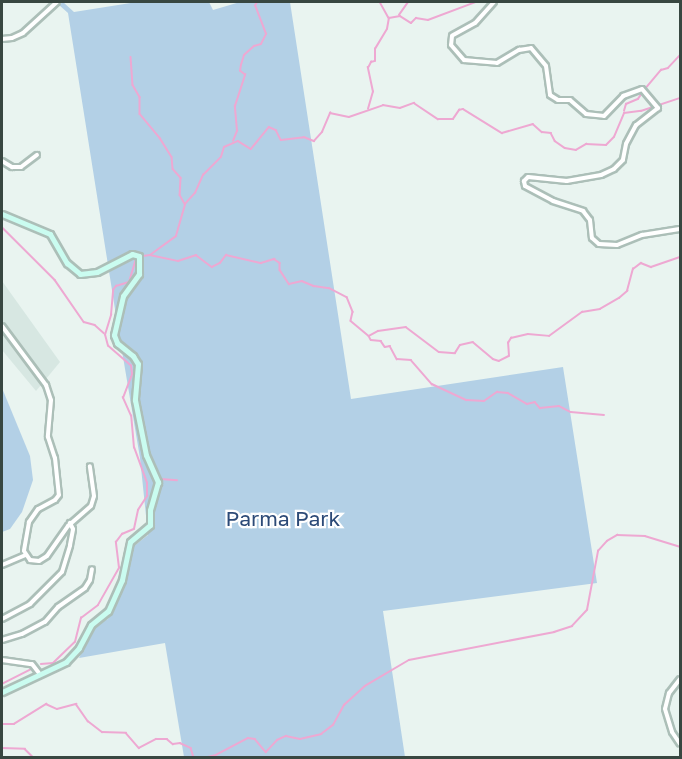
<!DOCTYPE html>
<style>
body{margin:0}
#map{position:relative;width:682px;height:759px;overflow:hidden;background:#e9f4f0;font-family:"Golos Text",sans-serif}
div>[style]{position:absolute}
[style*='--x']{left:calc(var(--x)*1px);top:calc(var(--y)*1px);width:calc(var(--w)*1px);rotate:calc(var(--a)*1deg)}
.residential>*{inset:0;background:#d7e7e2}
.green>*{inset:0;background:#b3d0e6}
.stream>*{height:1.5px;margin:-0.75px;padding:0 0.75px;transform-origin:0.75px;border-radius:0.75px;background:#eea8d2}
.roads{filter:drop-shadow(2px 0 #acbfb8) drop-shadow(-2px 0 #acbfb8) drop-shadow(0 2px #acbfb8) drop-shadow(0 -2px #acbfb8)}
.street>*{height:4px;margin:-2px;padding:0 2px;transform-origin:2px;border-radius:2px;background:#fff}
.secondary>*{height:5px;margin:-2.5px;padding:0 2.5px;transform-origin:2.5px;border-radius:2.5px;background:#cafcf0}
span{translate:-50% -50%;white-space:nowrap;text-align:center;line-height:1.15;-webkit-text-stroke:4.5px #fff;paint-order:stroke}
.park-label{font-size:21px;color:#2c4a77}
.frame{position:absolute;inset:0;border:3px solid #384741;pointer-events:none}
</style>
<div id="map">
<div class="residential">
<i style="clip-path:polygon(2px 281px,60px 362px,36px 391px,2px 350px)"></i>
</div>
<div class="green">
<i style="clip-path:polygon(63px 2px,74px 12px,137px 2px,209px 2px,213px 10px,240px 2px,290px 2px,351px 399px,563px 367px,597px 583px,383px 611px,405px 757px,184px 757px,165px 643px,79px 658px,95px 625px,108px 619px,120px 589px,129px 550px,148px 535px,140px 458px,121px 345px,115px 341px,118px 328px,68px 13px,59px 5px)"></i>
<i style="clip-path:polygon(2px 388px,30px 456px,33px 480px,22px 512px,10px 529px,2px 532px)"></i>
</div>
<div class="stream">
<i style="--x:380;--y:2;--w:18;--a:61"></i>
<i style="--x:399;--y:15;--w:16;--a:-55"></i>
<i style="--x:131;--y:57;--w:28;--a:86"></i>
<i style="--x:133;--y:85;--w:14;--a:60"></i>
<i style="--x:140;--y:97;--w:17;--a:90"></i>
<i style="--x:140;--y:114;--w:31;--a:50"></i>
<i style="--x:160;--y:138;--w:22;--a:58"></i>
<i style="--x:172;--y:157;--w:12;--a:85"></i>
<i style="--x:173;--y:169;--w:12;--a:48"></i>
<i style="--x:181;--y:178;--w:17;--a:93"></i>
<i style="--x:180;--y:195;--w:10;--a:61"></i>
<i style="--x:645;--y:89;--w:25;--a:-50"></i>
<i style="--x:661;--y:70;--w:7;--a:-16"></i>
<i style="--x:668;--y:68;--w:18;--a:-47"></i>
<i style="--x:368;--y:109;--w:18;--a:-74"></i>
<i style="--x:373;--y:92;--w:25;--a:-102"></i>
<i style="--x:368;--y:68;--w:7;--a:-63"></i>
<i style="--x:371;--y:62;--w:4;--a:-14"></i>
<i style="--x:375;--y:61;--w:12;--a:-90"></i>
<i style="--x:375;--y:49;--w:23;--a:-59"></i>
<i style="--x:387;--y:29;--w:11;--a:-80"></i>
<i style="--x:389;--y:18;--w:11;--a:-10"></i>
<i style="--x:400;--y:16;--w:13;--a:32"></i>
<i style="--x:411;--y:23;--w:7;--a:-45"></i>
<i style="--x:416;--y:18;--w:12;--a:9"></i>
<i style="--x:428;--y:20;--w:51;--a:-20.6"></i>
<i style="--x:624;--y:111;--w:7;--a:-74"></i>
<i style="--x:626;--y:104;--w:13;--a:-23"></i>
<i style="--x:638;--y:99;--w:7;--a:-56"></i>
<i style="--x:233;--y:141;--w:11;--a:-68"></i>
<i style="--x:237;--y:131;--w:25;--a:-95"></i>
<i style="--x:235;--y:106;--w:33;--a:-72"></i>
<i style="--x:245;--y:75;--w:6;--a:-141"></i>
<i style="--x:240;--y:71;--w:6;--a:-81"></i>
<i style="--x:241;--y:65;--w:10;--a:-73"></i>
<i style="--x:244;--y:55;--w:13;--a:-42"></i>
<i style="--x:254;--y:46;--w:7;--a:-16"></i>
<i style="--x:261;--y:44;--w:11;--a:-63"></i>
<i style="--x:266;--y:34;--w:30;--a:-111"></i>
<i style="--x:255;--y:6;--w:4;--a:-63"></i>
<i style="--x:2;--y:227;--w:75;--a:45"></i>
<i style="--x:55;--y:280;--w:51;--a:55.4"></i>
<i style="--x:84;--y:322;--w:11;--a:15"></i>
<i style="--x:95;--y:325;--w:12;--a:42"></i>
<i style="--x:150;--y:255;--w:29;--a:12"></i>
<i style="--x:178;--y:261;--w:19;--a:-18"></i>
<i style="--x:196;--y:255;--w:20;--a:37"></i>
<i style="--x:212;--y:267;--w:9;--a:-27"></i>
<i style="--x:220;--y:263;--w:10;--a:-53"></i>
<i style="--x:226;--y:255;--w:36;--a:13"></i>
<i style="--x:261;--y:263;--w:14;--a:-17"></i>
<i style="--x:274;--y:259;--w:7;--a:34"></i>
<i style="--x:280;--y:263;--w:7;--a:90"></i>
<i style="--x:280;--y:270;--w:17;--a:57"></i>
<i style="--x:289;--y:284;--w:13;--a:-13"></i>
<i style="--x:302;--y:281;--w:13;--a:23"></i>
<i style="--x:314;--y:286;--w:15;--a:8"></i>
<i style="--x:329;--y:288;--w:20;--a:27"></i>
<i style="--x:347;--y:297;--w:16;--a:68"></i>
<i style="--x:353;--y:312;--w:9;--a:103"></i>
<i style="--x:351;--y:321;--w:23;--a:40"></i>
<i style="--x:369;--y:336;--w:10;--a:-29"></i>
<i style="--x:378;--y:331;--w:28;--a:-8"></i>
<i style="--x:406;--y:327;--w:41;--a:37.1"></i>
<i style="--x:439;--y:352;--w:16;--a:4"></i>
<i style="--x:455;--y:353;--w:9;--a:-58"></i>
<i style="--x:460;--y:345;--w:13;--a:-13"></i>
<i style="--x:473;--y:342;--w:26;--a:40"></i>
<i style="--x:493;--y:359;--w:6;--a:18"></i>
<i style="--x:499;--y:361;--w:11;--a:-27"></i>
<i style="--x:509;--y:356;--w:13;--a:-94"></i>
<i style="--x:508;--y:343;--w:6;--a:-59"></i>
<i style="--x:511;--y:338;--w:17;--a:-13"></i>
<i style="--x:528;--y:334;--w:21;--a:5"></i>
<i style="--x:549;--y:336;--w:41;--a:-36"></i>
<i style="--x:582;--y:312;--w:18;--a:-9"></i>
<i style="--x:600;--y:309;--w:22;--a:-30"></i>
<i style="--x:619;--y:298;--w:11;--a:-41"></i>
<i style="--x:627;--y:291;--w:23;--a:-75"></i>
<i style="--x:633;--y:269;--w:10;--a:-37"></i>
<i style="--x:641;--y:263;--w:11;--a:22"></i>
<i style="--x:651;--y:267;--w:31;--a:-19"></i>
<i style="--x:143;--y:256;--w:7;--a:-8"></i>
<i style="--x:150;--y:255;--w:32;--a:-36"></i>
<i style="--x:176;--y:236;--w:33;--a:-74"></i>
<i style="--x:185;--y:204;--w:15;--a:-48"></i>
<i style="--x:195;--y:193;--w:20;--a:-66"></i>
<i style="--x:203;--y:175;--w:25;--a:-45"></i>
<i style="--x:221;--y:157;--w:10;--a:-73"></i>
<i style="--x:224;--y:147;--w:15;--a:-23"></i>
<i style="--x:238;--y:141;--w:15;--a:32"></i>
<i style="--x:251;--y:149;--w:28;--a:-51"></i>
<i style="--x:269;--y:127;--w:8;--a:23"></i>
<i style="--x:276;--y:130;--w:11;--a:63"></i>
<i style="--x:281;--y:140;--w:23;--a:-7"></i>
<i style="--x:304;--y:137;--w:11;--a:22"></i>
<i style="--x:314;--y:141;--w:12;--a:-48"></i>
<i style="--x:322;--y:132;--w:21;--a:-67"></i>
<i style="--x:330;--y:113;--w:19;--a:12"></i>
<i style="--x:349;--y:117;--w:36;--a:-19"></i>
<i style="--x:383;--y:105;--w:17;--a:10"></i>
<i style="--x:400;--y:108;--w:15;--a:-20"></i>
<i style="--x:414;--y:103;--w:29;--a:34"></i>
<i style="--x:438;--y:119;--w:15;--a:0"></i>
<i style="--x:453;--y:119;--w:11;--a:-56"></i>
<i style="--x:459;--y:110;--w:4;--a:-14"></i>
<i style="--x:463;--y:109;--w:46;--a:31.6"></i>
<i style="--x:502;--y:133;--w:32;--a:-16"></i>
<i style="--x:533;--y:124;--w:12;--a:42"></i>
<i style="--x:542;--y:132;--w:9;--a:6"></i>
<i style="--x:551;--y:133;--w:9;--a:63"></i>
<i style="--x:555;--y:141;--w:12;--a:35"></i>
<i style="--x:565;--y:148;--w:11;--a:10"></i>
<i style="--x:576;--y:150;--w:12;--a:-31"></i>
<i style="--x:586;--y:144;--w:20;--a:3"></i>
<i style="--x:606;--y:145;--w:11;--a:-45"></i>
<i style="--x:614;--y:137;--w:26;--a:-67"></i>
<i style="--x:624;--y:113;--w:17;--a:-7"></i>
<i style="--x:641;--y:111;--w:41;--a:-18.4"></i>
<i style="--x:369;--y:336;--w:4;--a:63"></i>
<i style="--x:371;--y:340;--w:10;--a:6"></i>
<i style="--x:381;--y:341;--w:7;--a:56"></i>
<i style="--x:385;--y:347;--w:5;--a:-11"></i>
<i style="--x:390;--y:346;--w:15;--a:62"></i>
<i style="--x:397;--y:359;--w:14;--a:4"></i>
<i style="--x:411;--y:360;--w:32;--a:49"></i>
<i style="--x:432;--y:384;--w:38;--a:25"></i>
<i style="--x:467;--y:400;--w:17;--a:3"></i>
<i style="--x:484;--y:401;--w:16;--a:-35"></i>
<i style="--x:497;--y:392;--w:11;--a:5"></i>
<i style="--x:508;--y:393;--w:22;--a:30"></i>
<i style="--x:527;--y:404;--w:8;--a:-14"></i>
<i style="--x:535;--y:402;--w:8;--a:50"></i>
<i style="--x:540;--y:408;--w:19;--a:-6"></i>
<i style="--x:559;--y:406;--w:13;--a:27"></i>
<i style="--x:571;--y:412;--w:33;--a:5"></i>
<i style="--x:161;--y:479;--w:16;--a:4"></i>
<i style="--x:41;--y:664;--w:12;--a:-5"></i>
<i style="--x:53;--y:663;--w:30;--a:-44"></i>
<i style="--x:75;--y:642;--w:25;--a:-76"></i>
<i style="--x:81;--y:618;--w:21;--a:-37"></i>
<i style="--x:98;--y:605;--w:43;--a:-60.4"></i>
<i style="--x:119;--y:568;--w:26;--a:-97"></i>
<i style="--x:116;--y:542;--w:10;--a:-53"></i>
<i style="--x:122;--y:534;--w:13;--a:-23"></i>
<i style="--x:134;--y:529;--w:19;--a:-78"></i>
<i style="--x:138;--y:510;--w:17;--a:-57"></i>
<i style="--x:147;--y:496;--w:13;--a:-90"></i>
<i style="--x:147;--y:483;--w:37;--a:-110"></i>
<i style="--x:134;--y:448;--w:32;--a:-95"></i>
<i style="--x:131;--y:416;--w:20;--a:-114"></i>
<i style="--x:123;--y:398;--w:26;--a:-69"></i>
<i style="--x:132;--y:374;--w:8;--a:-97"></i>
<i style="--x:131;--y:366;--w:30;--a:-139"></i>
<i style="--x:108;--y:346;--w:11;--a:-105"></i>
<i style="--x:105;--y:335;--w:21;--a:-73"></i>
<i style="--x:111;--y:315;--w:25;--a:-85"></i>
<i style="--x:113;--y:290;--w:5;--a:-53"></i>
<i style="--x:116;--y:286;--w:14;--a:-17"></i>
<i style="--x:129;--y:282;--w:24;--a:-73"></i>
<i style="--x:2;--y:684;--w:35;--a:-27"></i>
<i style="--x:2;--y:724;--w:12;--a:0"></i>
<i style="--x:14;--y:724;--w:38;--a:-32"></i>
<i style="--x:46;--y:704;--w:12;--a:24"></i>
<i style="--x:57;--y:709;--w:20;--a:-15"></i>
<i style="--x:76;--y:704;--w:21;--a:55"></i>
<i style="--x:88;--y:721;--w:18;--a:38"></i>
<i style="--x:102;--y:732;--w:24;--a:2"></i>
<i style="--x:126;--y:733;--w:20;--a:49"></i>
<i style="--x:139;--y:748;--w:19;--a:-28"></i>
<i style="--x:156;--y:739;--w:11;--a:0"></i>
<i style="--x:167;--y:739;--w:8;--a:40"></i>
<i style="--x:173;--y:744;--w:7;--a:-8"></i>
<i style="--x:180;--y:743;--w:12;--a:24"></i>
<i style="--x:191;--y:748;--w:10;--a:73"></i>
<i style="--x:2;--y:748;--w:23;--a:2"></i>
<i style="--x:25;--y:749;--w:13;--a:45"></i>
<i style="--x:204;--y:758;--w:12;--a:-14"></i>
<i style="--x:216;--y:755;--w:36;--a:-28"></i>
<i style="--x:248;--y:738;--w:7;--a:8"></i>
<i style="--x:255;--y:739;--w:17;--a:50"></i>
<i style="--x:266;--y:752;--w:16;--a:-47"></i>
<i style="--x:277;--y:740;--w:10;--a:-24"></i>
<i style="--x:286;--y:736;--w:14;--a:12"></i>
<i style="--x:300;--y:739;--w:22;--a:-13"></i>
<i style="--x:321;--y:734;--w:15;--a:-37"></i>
<i style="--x:333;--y:725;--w:23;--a:-61"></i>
<i style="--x:344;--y:705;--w:28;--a:-42"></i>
<i style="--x:365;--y:686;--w:51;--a:-30.6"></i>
<i style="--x:409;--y:660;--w:148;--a:-10.9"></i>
<i style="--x:554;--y:632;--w:19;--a:-18"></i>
<i style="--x:572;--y:626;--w:22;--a:-47"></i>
<i style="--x:587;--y:610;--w:60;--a:-79.4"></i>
<i style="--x:598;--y:551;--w:13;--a:-48"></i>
<i style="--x:607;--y:541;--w:12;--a:-31"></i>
<i style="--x:617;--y:535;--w:28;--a:2"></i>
<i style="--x:645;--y:536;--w:37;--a:17"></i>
</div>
<div class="roads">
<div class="street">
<i style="--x:494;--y:2;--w:28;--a:132"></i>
<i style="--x:475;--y:23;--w:26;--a:151"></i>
<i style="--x:452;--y:36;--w:9;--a:96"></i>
<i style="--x:451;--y:45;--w:20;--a:49"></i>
<i style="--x:464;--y:60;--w:33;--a:5"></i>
<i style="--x:497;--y:63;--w:26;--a:-31"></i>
<i style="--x:519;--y:50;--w:12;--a:-9"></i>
<i style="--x:531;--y:48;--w:23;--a:50"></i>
<i style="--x:546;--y:66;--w:29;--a:82"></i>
<i style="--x:550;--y:95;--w:9;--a:32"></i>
<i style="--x:558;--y:100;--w:12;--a:0"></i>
<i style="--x:570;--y:100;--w:21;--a:41"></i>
<i style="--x:586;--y:114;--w:18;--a:6"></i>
<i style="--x:604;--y:116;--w:28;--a:-46"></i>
<i style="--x:623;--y:96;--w:20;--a:-20"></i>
<i style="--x:642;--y:89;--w:25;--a:50"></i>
<i style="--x:658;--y:108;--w:28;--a:142"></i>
<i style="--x:636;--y:125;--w:21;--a:118"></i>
<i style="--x:626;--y:144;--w:16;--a:101"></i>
<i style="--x:623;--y:160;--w:13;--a:135"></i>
<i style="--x:614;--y:169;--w:14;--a:155"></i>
<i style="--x:601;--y:175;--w:35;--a:170"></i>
<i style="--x:567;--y:181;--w:39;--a:-174"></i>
<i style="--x:528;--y:177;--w:6;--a:135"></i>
<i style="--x:524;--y:181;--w:5;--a:79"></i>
<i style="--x:525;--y:186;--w:32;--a:28"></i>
<i style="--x:553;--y:201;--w:32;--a:18"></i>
<i style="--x:583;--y:211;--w:11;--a:52"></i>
<i style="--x:590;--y:220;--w:18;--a:84"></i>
<i style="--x:592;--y:238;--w:9;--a:41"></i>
<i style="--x:599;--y:244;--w:18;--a:3"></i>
<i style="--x:617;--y:245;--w:27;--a:-22"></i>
<i style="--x:642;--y:235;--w:38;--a:-9"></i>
<i style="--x:2;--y:39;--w:10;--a:-6"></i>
<i style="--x:12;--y:38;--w:12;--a:-24"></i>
<i style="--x:23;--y:33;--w:46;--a:-42.4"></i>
<i style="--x:2;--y:161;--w:12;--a:31"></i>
<i style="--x:12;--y:167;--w:9;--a:0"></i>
<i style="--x:21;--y:167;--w:20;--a:-37"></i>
<i style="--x:2;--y:326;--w:74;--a:53.3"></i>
<i style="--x:46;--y:385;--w:16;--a:72"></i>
<i style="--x:51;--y:400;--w:37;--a:95"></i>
<i style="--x:48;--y:437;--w:22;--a:72"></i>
<i style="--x:55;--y:458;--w:37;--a:84"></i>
<i style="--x:59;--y:495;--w:6;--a:129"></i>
<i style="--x:55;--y:500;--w:19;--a:152"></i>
<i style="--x:38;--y:509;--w:16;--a:125"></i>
<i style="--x:29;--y:522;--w:29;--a:100"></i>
<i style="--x:24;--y:551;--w:11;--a:56"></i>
<i style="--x:30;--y:560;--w:9;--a:6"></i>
<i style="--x:39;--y:561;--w:9;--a:-32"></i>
<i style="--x:47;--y:556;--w:37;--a:-55"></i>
<i style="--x:68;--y:526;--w:30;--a:-41"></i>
<i style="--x:91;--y:506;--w:10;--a:-73"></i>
<i style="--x:94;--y:496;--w:30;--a:-98"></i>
<i style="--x:2;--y:565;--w:25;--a:-23"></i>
<i style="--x:2;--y:619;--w:32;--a:-28"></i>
<i style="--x:30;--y:604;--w:45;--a:-45"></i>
<i style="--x:62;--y:572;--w:28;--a:-73"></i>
<i style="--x:70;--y:545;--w:16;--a:-79"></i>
<i style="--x:73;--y:529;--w:7;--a:-117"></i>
<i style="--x:2;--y:640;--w:21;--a:-17"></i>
<i style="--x:22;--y:634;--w:26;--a:-28"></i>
<i style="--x:45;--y:622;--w:20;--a:-49"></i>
<i style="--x:58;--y:607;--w:33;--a:-35"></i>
<i style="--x:85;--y:588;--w:9;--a:-58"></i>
<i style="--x:90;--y:580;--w:11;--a:-80"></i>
<i style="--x:2;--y:660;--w:30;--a:8"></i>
<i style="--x:32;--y:664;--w:11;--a:52"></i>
<i style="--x:680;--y:679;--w:18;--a:128"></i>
<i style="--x:669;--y:693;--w:16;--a:104"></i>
<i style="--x:665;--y:709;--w:24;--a:73"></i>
<i style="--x:672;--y:732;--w:14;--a:56"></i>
</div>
<div class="secondary">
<i style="--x:2;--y:214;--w:52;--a:22.6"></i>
<i style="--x:50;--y:234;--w:34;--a:60"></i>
<i style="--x:67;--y:263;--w:17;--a:40"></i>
<i style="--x:80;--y:274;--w:17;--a:-7"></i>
<i style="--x:97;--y:272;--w:39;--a:-27"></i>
<i style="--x:132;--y:254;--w:7;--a:16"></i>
<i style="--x:139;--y:256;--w:18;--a:90"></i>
<i style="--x:139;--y:274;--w:27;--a:126"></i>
<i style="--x:123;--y:296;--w:40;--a:103"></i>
<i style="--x:114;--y:335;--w:9;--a:69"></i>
<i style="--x:117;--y:343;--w:21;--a:39"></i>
<i style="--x:133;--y:356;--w:9;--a:58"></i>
<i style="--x:138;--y:364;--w:36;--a:95"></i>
<i style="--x:135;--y:400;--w:56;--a:78.7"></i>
<i style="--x:146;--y:455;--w:30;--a:66"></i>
<i style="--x:158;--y:482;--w:29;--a:106"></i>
<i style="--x:150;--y:510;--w:15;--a:90"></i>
<i style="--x:150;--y:525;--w:26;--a:140"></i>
<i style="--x:130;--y:542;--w:39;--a:102"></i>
<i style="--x:122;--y:580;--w:34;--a:114"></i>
<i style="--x:108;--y:611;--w:22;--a:141"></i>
<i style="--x:91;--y:625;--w:26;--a:118"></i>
<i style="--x:79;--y:648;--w:19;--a:133"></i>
<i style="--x:66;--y:662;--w:71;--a:154.9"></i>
</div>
</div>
<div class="park-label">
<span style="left:283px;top:518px">Parma Park</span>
</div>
<div class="frame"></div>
</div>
